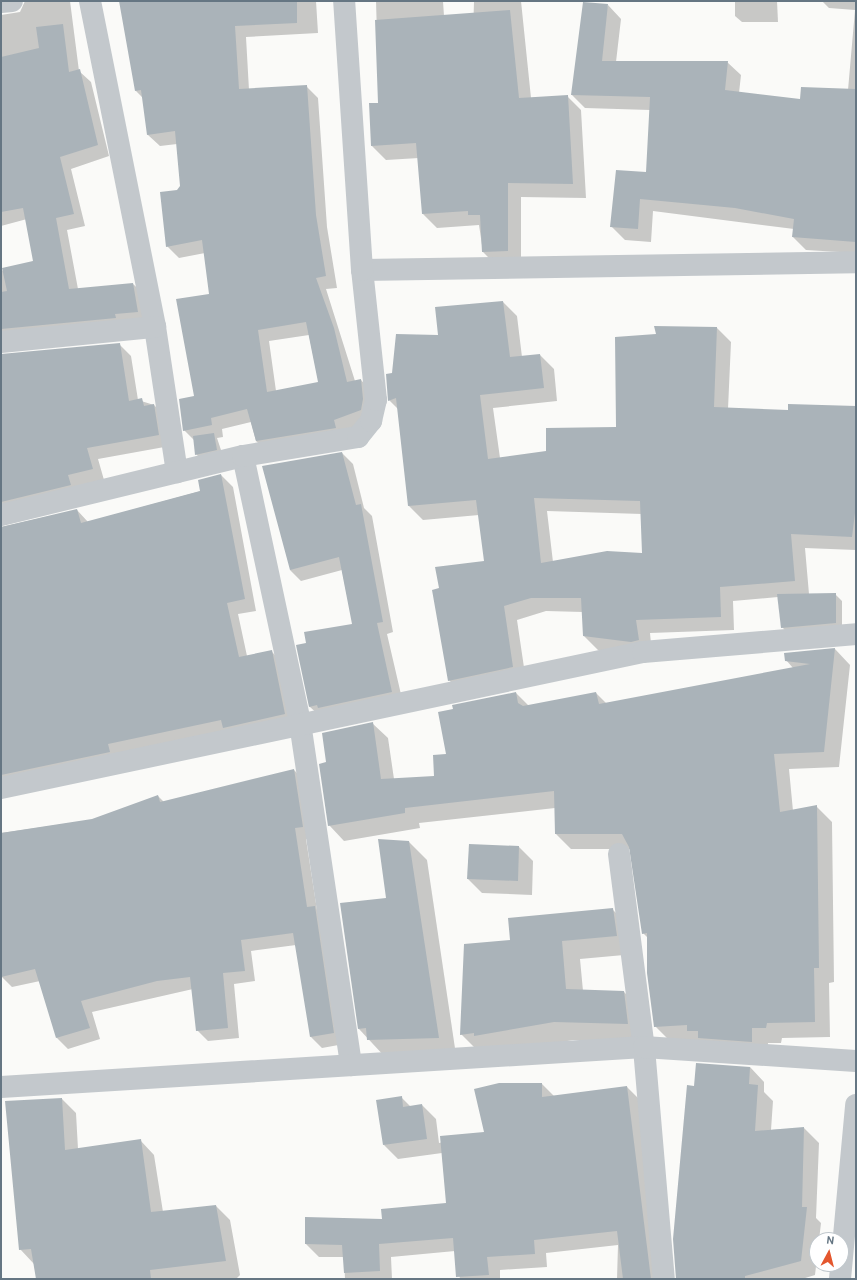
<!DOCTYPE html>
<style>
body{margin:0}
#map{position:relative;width:857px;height:1280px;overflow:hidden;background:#fafaf8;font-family:Overpass,sans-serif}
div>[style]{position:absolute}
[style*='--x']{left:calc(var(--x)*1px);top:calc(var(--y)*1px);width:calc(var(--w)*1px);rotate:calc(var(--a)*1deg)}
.shadow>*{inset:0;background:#0003}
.building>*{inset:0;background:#aab3b9}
.street>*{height:22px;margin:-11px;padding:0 11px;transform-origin:11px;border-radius:11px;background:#c3c8cc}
span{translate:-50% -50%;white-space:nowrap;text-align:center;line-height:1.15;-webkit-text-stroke:4px #fff;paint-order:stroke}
.frame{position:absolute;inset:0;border:2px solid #657683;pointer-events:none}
.north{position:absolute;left:809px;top:1232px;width:40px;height:40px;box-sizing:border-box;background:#fff;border:1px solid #c1c8cd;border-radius:50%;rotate:7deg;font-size:11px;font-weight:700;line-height:16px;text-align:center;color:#657683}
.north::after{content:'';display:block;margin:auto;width:14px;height:18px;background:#e4572e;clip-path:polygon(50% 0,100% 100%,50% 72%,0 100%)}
</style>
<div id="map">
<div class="shadow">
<i style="clip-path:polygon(25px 1px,70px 1px,79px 71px,91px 82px,109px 156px,71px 169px,85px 226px,67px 230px,78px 289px,133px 284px,145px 295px,149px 324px,1px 352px,1px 271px,35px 261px,27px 219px,1px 226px,1px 15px,20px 12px)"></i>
<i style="clip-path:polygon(evenodd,122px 1px,316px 1px,318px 33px,246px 37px,249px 90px,306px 86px,318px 98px,327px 227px,337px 288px,326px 289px,355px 381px,361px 380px,372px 392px,372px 422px,268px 452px,256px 441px,251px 422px,222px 429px,223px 437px,217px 438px,223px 456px,203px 461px,196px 454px,194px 440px,184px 430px,195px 397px,211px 295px,205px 253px,179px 258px,167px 246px,181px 187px,177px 144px,160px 146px,148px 135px,143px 98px,136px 91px,122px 1px,309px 335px,319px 383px,276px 391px,269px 341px,309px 335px)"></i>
<i style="clip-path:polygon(376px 1px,443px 1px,450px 106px,471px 106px,474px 1px,521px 1px,531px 98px,567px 96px,581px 110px,586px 198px,521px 197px,521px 265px,497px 266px,483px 252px,479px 225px,437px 228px,423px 214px,419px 158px,386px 160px,372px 146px,379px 104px)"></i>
<i style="clip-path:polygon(735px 1px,777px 1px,778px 22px,742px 22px,735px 16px)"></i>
<i style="clip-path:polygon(822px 1px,856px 1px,856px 253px,806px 250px,793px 237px,794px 229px,653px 211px,651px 242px,625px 240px,611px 226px,647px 173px,650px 110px,585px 108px,572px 95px,608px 5px,621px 19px,616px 62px,727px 62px,741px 75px,739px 93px,801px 101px,848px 90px,855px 10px,829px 8px)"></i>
<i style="clip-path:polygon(evenodd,503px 302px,517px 316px,522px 357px,540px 355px,554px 369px,557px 401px,493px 408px,500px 458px,547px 452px,617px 428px,657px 335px,717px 328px,731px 342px,728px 409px,789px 411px,856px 407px,856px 550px,805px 548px,809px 594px,835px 594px,842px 601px,842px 630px,789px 634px,782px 627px,778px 597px,733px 601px,734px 630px,650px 633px,652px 654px,645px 655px,598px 650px,584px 636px,583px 612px,546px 611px,517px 620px,526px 681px,463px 694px,449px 680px,440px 589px,485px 561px,479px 515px,423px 520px,409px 506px,398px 409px,389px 400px,393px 374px,439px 336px,503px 302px,547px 511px,642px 514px,643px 554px,553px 562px,547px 511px)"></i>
<i style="clip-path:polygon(119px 344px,131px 356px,138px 400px,154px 405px,165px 416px,170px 446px,98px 459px,104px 480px,1px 523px,1px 355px)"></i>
<i style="clip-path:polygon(342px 453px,353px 464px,364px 508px,372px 516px,393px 632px,387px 634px,403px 703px,321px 717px,310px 707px,307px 644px,353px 625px,342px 570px,301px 581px,290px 570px)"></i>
<i style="clip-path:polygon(221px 475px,233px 487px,256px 611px,238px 614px,247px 656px,271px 651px,283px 663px,296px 725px,1px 795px,1px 527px,77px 510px,88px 522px,201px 491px)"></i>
<i style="clip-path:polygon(835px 649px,850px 665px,839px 767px,789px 769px,793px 811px,817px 807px,832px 822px,834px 982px,829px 983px,830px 1037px,782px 1038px,781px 1043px,768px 1043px,767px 1056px,670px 1041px,655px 1026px,648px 938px,643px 933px,630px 849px,571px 849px,556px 834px,555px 808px,419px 823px,420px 828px,344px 841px,329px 825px,327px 763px,372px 723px,388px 738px,394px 779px,435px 777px,447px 755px,516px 693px,529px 706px,596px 693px,607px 704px,793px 668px,786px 660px)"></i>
<i style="clip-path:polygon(294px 770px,305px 781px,313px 838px,306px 839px,317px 910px,325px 918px,344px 1044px,322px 1048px,311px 1037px,296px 945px,251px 951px,255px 981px,234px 984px,239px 1038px,208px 1041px,197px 1030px,193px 989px,92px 1012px,100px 1039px,68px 1049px,57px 1038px,40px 981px,12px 987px,1px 976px,1px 833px,92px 820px,158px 796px,164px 802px)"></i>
<i style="clip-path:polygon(409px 842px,427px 860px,456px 1055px,386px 1058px,359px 1029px,388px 899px)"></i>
<i style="clip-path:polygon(519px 847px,533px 861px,532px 895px,482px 893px,468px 879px)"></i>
<i style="clip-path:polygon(613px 910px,631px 928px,635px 954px,580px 959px,583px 991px,624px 992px,642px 1010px,646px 1042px,573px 1040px,493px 1054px,479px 1052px,461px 1034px,511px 940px)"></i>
<i style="clip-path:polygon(750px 1067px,764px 1082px,764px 1092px,773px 1101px,771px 1130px,804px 1128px,819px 1143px,816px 1218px,821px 1223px,815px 1275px,802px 1279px,677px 1279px,695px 1087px)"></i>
<i style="clip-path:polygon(542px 1084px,555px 1097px,627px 1087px,640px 1100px,664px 1279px,617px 1279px,618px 1245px,546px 1253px,547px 1267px,500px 1270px,500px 1279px,460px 1279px,455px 1251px,391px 1257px,392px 1279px,345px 1279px,344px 1257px,319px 1257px,306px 1244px,447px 1204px,442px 1153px,398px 1159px,384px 1145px,401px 1097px,411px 1107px,422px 1105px,436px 1119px,439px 1143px,485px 1133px)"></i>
<i style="clip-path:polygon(62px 1099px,76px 1113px,78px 1149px,140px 1140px,154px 1155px,163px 1212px,216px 1206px,230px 1220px,240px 1275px,236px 1279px,37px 1279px,34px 1264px,20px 1249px)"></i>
</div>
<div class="building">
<i style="clip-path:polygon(evenodd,119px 1px,297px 1px,297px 23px,235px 26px,239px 89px,307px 85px,316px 215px,326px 276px,316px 278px,334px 328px,347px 382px,361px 379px,363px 399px,361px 410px,334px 420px,336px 428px,256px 441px,247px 409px,211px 418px,212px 425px,183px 431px,179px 399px,194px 396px,176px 299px,209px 294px,202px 240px,166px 247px,160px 192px,177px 190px,180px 186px,175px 131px,147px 135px,141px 90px,135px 91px,119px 1px,306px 322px,318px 382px,267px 392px,258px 330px,306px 322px)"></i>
<i style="clip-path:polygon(583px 2px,608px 4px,602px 61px,728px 61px,725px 90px,800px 99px,801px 87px,856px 89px,856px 242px,792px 237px,794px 219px,735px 208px,640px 199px,638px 229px,610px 227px,616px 170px,646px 172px,650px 97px,571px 95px)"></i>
<i style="clip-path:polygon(510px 10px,519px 98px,568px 95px,573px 184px,508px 183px,508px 251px,482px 252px,480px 215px,468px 215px,468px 211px,422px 214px,416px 143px,371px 146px,369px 103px,378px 103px,375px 20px)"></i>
<i style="clip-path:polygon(63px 24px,69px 72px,80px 69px,98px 145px,60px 157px,74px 214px,56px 218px,69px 289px,133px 283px,138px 312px,115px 314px,116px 318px,1px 329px,1px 292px,7px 291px,2px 268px,33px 261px,23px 208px,1px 212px,1px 57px,39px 48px,36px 27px)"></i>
<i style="clip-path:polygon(evenodd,503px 301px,510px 357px,540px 354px,544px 388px,480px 395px,488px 459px,546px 451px,546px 428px,616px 427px,615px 337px,656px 334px,654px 326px,717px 327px,714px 407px,788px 410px,788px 404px,856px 406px,856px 505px,852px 537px,791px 534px,795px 581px,720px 587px,721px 617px,636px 620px,639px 640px,631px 642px,583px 636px,581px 598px,531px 598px,504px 606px,513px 667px,448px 681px,432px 590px,439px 588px,435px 567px,484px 561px,476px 500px,408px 506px,396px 398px,388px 401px,386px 374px,392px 373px,396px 334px,438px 335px,435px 307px,503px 301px,534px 498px,640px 501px,642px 553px,607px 551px,541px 563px,534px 498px)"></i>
<i style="clip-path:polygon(120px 343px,129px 401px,142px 398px,144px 406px,154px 404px,159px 435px,87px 448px,93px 469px,68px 475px,71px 485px,1px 502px,1px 354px)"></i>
<i style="clip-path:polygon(214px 433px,217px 450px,195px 455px,193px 436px)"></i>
<i style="clip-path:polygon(342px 452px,356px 505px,361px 504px,383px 622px,377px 623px,392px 692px,318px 708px,317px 705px,309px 707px,296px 645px,306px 643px,304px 632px,352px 624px,339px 557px,290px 570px,262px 466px)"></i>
<i style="clip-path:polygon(221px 474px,245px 599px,227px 603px,239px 657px,272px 650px,285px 714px,223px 728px,221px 720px,108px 744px,110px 752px,1px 775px,1px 527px,77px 509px,81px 523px,200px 491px,198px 480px)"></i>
<i style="clip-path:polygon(836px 593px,836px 623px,781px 628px,777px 594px)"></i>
<i style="clip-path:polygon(835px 648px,824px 752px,774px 754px,780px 812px,817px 805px,819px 968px,814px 968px,815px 1022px,767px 1023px,766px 1028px,752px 1028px,752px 1042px,698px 1038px,698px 1031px,687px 1031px,687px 1025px,654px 1027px,647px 973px,647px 933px,642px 934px,629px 847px,622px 834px,555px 834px,554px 791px,405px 808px,405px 813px,328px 826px,319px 764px,326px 762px,322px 733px,373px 722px,381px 779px,434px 776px,433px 755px,446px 754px,438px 712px,453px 709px,452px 705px,516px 692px,518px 703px,523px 706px,596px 692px,599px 704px,810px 664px,785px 661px,784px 653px)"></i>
<i style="clip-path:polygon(294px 769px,303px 827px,295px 828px,307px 907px,315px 906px,334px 1033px,310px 1037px,293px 933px,241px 940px,245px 971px,223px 973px,228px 1028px,196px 1031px,190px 977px,157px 981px,81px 1001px,90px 1028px,56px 1038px,35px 969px,1px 977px,1px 833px,92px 819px,158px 795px,160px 802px)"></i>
<i style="clip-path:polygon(378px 839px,409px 841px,439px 1038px,367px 1040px,366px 1028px,358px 1029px,340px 903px,386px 898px)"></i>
<i style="clip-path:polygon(469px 844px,519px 846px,518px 881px,467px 879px)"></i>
<i style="clip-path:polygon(613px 908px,617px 936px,562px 941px,566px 989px,624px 991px,628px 1024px,554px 1022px,474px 1036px,474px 1033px,460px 1035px,464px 944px,510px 940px,508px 918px)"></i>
<i style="clip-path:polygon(696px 1063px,750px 1067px,749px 1084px,758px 1085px,755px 1131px,804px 1127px,802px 1207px,807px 1207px,801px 1261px,745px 1276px,745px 1279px,676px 1279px,673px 1239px,687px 1085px,694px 1086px)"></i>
<i style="clip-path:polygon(499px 1083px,542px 1083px,542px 1097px,627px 1086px,651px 1279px,623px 1279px,617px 1231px,534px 1240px,535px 1254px,487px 1257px,489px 1275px,456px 1277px,453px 1238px,379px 1244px,380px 1271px,344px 1273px,342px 1245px,305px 1244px,305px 1217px,382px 1219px,381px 1209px,446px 1203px,440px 1136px,484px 1132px,474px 1089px)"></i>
<i style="clip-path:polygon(402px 1096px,403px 1107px,422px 1104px,427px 1139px,383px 1145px,376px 1100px)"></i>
<i style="clip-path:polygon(62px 1098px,65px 1150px,141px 1139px,151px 1212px,216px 1205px,226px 1261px,150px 1270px,151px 1279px,36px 1279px,31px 1249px,19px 1250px,5px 1101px)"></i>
</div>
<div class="street">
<i style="--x:90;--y:1;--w:332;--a:78.7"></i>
<i style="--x:155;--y:327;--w:147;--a:81.4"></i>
<i style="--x:1;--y:2;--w:11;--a:-5"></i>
<i style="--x:362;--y:270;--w:494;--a:-0.9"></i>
<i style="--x:1;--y:342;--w:155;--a:-5.6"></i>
<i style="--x:243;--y:456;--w:273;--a:77.9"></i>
<i style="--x:300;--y:723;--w:346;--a:81.5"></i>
<i style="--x:1;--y:515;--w:249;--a:-13.7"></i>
<i style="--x:243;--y:456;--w:117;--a:-9.4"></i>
<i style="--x:358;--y:437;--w:21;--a:-51"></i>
<i style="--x:371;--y:421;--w:22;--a:-77"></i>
<i style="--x:376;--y:400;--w:131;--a:-96.1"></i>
<i style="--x:362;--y:270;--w:270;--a:-93.8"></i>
<i style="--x:1;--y:788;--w:656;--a:-11.96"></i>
<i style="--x:643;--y:652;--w:214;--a:-4.8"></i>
<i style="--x:619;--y:854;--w:196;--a:82.7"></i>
<i style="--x:644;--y:1048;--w:232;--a:85.1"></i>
<i style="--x:1;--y:1087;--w:644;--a:-3.56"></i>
<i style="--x:644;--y:1047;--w:212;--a:3.8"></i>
<i style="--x:840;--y:1279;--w:175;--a:-84.7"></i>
</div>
<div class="frame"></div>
<div class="north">N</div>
</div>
